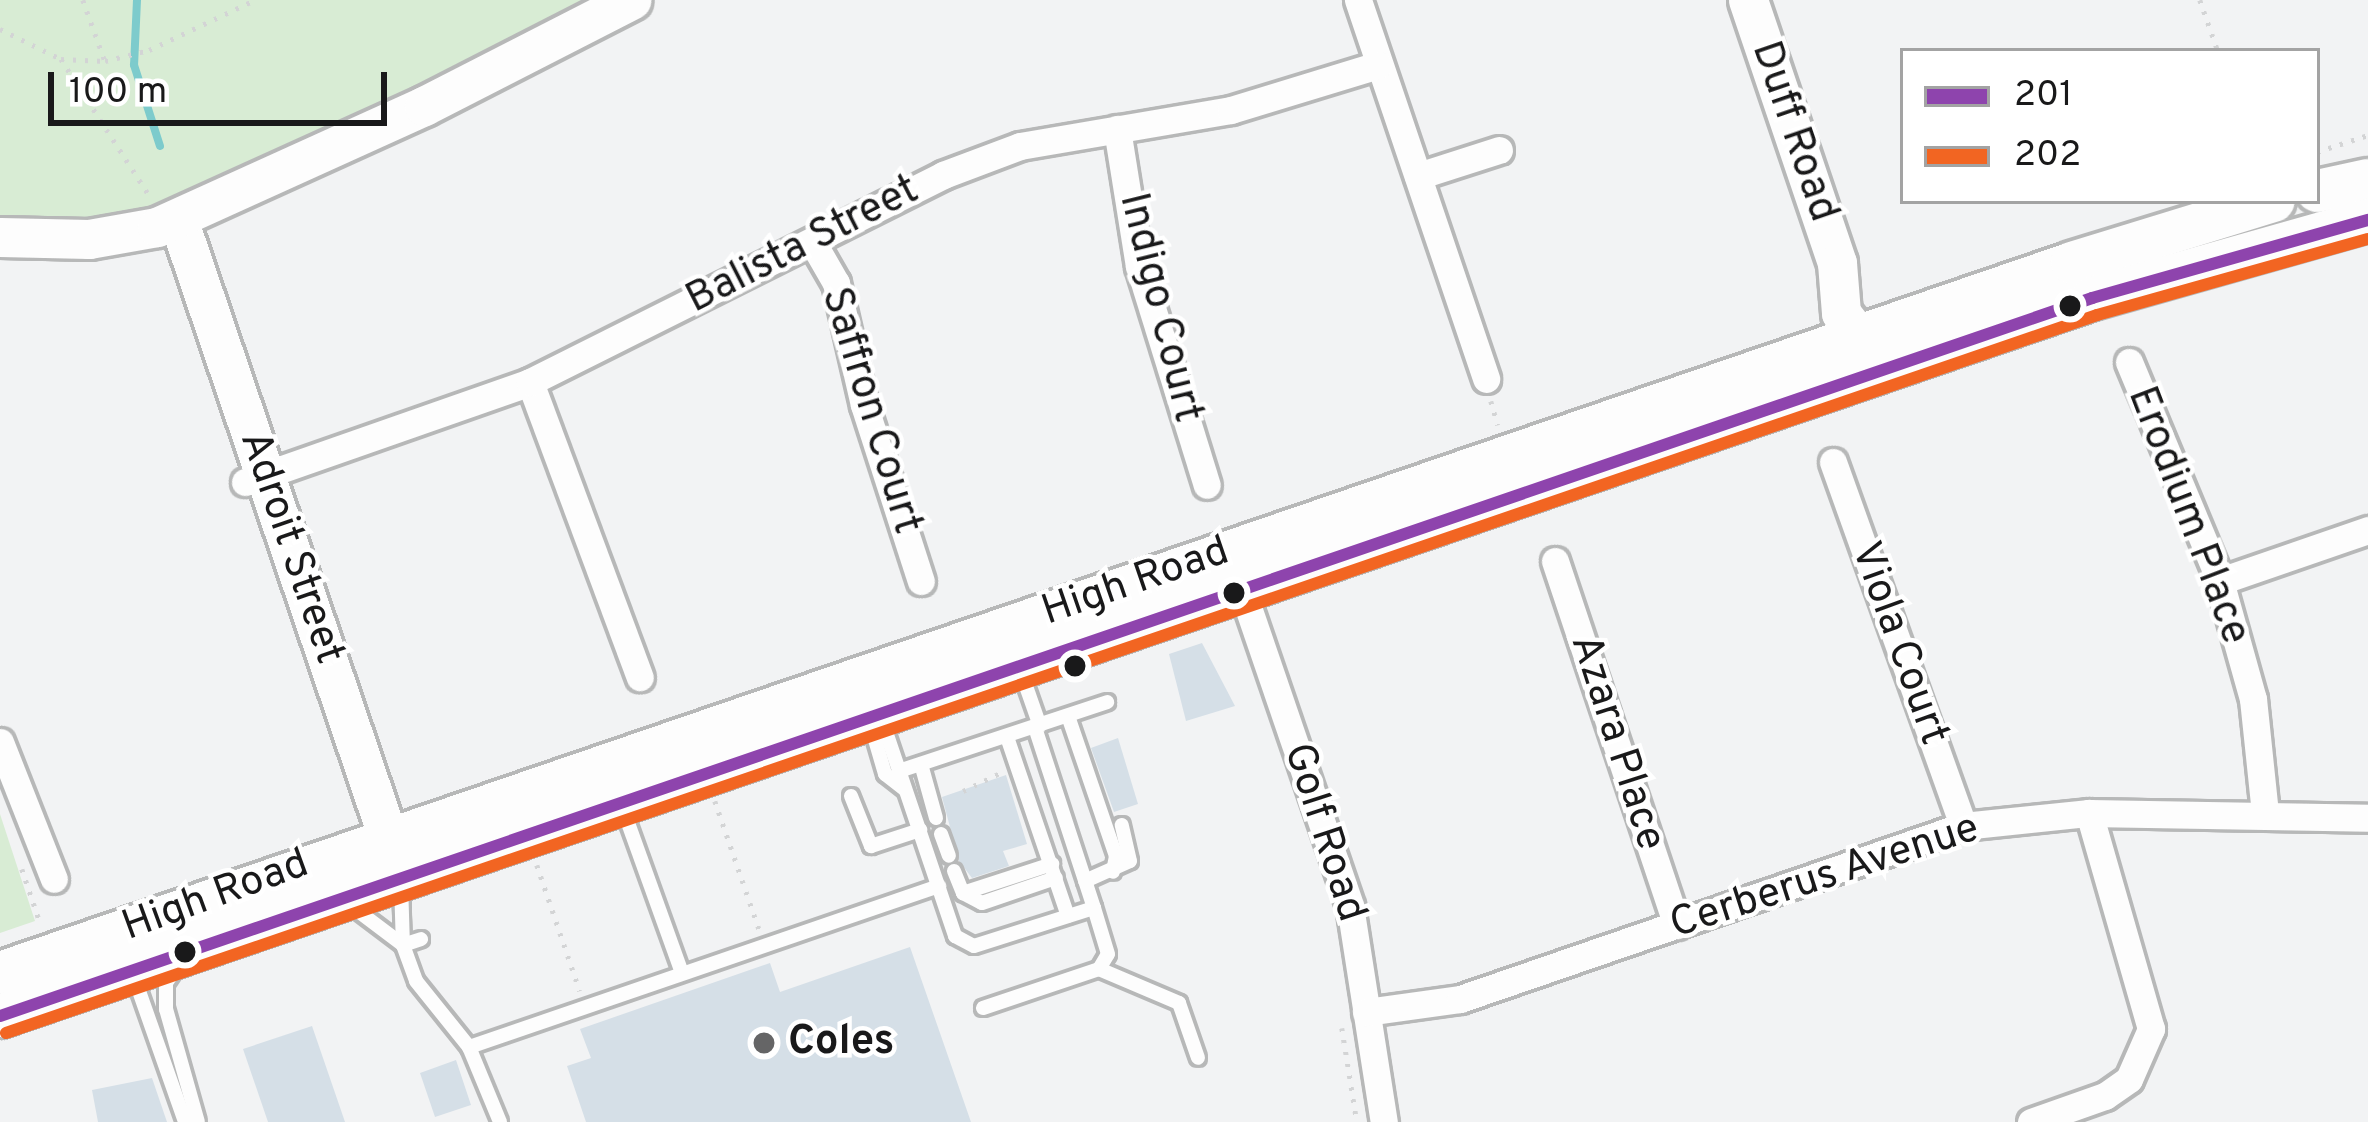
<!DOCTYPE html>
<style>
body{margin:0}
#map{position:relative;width:2368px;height:1122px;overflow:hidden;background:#f2f3f4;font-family:Overpass,sans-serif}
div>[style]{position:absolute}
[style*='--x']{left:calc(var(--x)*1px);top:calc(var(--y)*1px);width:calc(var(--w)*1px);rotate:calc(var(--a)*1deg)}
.green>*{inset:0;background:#d8ecd4}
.stream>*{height:8px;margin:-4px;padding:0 4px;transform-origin:4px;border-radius:4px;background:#7dcbcc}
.building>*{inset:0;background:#d5dfe7}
.path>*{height:4.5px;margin-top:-2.25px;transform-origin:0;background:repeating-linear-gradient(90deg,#d3d4d5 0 3px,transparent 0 12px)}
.roads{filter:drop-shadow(3px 0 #b7b8b8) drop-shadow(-3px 0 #b7b8b8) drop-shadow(0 3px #b7b8b8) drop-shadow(0 -3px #b7b8b8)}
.lane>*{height:14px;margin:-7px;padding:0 7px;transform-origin:7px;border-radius:7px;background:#fdfdfd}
.street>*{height:27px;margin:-13.5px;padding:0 13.5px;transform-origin:13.5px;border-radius:13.5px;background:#fdfdfd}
.secondary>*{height:39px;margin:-19.5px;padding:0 19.5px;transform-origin:19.5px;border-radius:19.5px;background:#fdfdfd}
.primary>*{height:42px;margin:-21px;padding:0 21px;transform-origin:21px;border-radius:21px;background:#fdfdfd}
.bus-1>*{height:12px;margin:-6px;padding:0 6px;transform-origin:6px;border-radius:6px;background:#8e44ad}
.bus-2>*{height:12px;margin:-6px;padding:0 6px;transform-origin:6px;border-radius:6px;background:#f26522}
.dots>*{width:33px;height:33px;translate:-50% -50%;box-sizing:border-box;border:6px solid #fff;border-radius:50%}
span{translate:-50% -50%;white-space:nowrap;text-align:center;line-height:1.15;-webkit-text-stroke:9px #fff;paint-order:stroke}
.street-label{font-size:42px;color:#19191a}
.poi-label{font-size:42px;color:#19191a;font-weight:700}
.left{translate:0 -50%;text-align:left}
.legend{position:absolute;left:1900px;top:48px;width:420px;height:156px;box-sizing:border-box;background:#fff;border:3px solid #a3a3a3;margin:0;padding:15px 21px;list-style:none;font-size:36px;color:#19191a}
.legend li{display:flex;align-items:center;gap:24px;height:60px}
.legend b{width:60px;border:3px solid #a3a3a3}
.scale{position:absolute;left:48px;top:72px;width:339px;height:54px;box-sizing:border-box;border:6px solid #19191a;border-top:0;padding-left:15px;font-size:36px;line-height:42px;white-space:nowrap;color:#19191a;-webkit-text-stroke:9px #fff;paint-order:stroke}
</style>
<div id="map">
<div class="green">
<i style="clip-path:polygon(0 0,624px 0,201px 214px,0 238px)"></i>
<i style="clip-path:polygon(0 814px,35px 921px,0 933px)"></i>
</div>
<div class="stream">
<i style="--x:137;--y:0;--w:65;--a:92.6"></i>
<i style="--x:134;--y:65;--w:85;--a:72.2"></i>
</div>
<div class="building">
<i style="clip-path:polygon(1202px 643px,1235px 706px,1186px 721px,1169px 654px)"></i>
<i style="clip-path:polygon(1118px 738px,1138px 804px,1114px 812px,1091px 748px)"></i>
<i style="clip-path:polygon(1006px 775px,1027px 844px,1003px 851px,1009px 866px,972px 878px,959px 861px,942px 797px)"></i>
<i style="clip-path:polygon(910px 947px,971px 1122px,586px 1122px,567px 1066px,591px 1058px,580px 1029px,770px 963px,780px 992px)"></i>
<i style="clip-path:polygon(312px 1026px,345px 1122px,268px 1122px,243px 1049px)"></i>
<i style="clip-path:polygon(456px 1060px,471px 1105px,435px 1117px,420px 1073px)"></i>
<i style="clip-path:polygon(152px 1078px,167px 1122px,98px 1122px,92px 1090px)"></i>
</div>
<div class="path">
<i style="--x:83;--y:0;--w:65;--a:70.2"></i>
<i style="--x:2200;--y:0;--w:54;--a:70.6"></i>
<i style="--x:0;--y:29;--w:68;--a:26.2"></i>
<i style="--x:61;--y:59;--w:44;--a:2.6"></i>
<i style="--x:105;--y:61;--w:45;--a:-14"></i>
<i style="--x:149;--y:50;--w:117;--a:-25.3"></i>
<i style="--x:61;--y:59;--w:162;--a:57.1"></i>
<i style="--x:2317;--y:152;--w:54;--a:-18.4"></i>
<i style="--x:1491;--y:401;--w:25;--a:74"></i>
<i style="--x:963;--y:791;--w:43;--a:-26"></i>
<i style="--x:715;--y:801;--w:139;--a:71"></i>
<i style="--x:537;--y:865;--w:133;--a:71.2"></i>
<i style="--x:22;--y:869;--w:59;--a:71.3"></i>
<i style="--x:1342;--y:1028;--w:95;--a:80.9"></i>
</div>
<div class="roads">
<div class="lane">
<i style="--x:1020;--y:669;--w:60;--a:70.7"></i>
<i style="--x:1068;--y:716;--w:148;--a:71.1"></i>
<i style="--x:1116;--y:856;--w:16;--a:101"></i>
<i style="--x:882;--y:720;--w:228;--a:71.3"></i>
<i style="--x:955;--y:936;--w:21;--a:28"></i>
<i style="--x:974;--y:946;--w:126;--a:-17.6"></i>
<i style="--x:1094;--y:908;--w:189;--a:-108.1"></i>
<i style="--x:871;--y:726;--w:50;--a:73.7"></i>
<i style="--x:885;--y:774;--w:24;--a:38"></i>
<i style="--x:1007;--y:737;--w:189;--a:71.2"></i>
<i style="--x:921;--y:764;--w:56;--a:74.5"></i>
<i style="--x:905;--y:769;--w:213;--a:-18.3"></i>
<i style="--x:851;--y:796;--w:54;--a:68.2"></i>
<i style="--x:871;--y:846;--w:52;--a:-18.1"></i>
<i style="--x:623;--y:809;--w:174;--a:70.2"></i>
<i style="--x:941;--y:834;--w:23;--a:70"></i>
<i style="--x:954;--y:871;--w:24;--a:68"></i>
<i style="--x:963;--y:893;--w:94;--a:-18"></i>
<i style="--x:1085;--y:881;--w:49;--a:-24"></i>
<i style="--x:1130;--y:861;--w:37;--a:-103"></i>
<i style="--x:401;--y:883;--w:62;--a:88.2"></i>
<i style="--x:403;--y:945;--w:38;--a:70"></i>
<i style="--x:416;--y:981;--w:85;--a:51.2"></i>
<i style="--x:469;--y:1047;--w:81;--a:67.5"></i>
<i style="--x:963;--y:893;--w:21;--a:28"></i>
<i style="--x:982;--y:903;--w:78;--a:-18.7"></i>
<i style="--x:350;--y:905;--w:66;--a:37"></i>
<i style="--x:403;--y:945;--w:19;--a:-18"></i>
<i style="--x:178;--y:965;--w:22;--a:124"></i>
<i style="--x:166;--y:983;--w:26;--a:90"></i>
<i style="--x:166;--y:1009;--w:117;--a:74.2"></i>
<i style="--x:1099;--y:969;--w:87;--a:23"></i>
<i style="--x:1179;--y:1003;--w:58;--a:70.9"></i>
<i style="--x:133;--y:974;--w:157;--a:70.6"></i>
<i style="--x:983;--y:1008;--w:122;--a:-18.6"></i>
<i style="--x:1099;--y:969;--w:17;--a:-59"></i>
<i style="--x:1108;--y:954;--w:48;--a:-106.9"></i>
<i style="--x:469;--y:1047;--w:497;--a:-18.9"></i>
</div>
<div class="street">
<i style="--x:1358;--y:0;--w:400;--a:71.3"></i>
<i style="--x:1117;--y:129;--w:139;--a:80.9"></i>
<i style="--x:1139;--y:266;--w:229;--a:72.8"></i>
<i style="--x:1418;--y:176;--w:85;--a:-17.8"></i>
<i style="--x:813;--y:243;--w:46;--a:60.1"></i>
<i style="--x:836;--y:283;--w:125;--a:77.1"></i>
<i style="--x:864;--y:405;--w:185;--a:72.1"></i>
<i style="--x:2129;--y:362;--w:237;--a:67.4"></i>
<i style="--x:2220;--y:581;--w:123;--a:74.4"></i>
<i style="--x:2253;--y:699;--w:115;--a:84"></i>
<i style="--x:530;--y:382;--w:315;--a:69.6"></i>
<i style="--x:1833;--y:462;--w:387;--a:70.3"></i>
<i style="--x:245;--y:482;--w:302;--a:-19.3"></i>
<i style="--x:530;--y:382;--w:462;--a:-26.6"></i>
<i style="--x:943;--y:175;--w:82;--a:-20.6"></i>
<i style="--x:1020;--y:146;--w:214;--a:-9.7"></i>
<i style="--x:1231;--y:110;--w:154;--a:-17"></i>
<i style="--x:1555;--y:561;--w:384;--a:71.5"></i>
<i style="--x:1238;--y:578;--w:347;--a:71.1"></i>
<i style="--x:1350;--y:906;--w:219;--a:81.1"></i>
<i style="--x:2220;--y:581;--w:157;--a:-19"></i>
<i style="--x:0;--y:742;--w:147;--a:68.5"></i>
<i style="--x:1366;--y:1012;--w:95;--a:-7.9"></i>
<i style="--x:1460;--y:999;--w:532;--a:-18.98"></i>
<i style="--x:1963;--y:826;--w:127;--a:-5.9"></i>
<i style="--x:2089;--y:813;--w:279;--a:1"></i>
<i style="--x:2031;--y:1122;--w:78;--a:-19.4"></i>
<i style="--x:2105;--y:1096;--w:29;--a:-35"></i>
<i style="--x:2129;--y:1079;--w:55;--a:-66.3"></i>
<i style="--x:2151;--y:1029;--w:225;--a:-106"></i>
</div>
<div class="secondary">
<i style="--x:1748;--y:0;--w:278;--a:71.3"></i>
<i style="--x:1837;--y:263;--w:50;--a:85.4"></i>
<i style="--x:1841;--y:313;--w:31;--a:52"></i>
<i style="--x:1860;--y:337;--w:31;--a:19"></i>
<i style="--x:178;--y:219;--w:684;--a:71.25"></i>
<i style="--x:0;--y:237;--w:89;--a:1.3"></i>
<i style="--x:89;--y:239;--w:69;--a:-10"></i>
<i style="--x:157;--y:227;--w:293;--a:-24.4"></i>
<i style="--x:424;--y:106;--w:233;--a:-27.1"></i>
</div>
<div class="primary">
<i style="--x:2317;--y:191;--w:52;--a:-12.2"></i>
<i style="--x:0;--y:973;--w:2190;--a:-18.91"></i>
<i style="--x:2072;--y:263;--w:211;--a:-17.1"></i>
<i style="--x:0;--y:1016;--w:2212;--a:-18.94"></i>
<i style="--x:2092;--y:298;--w:287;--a:-15.8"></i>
</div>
</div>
<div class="bus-1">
<i style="--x:0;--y:1016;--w:2212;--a:-18.94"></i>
<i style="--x:2092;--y:298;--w:287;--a:-15.8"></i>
</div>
<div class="bus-2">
<i style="--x:6;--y:1033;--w:2211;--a:-18.95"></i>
<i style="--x:2097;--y:315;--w:281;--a:-15.7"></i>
</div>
<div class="dots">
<i style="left:2070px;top:306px;background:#19191a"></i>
<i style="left:1234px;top:593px;background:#19191a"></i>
<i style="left:1075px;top:666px;background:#19191a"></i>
<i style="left:185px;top:952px;background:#19191a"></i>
<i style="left:764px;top:1043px;background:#656566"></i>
</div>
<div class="street-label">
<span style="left:1793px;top:132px;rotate:71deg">Duff Road</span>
<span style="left:803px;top:246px;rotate:-27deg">Balista Street</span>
<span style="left:1159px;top:308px;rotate:76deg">Indigo Court</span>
<span style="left:870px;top:411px;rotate:73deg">Saffron Court</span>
<span style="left:2187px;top:516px;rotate:69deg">Erodium Place</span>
<span style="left:290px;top:548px;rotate:71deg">Adroit Street</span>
<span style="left:1136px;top:583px;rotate:-19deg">High Road</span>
<span style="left:1898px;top:644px;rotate:70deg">Viola Court</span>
<span style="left:1616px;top:743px;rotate:72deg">Azara Place</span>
<span style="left:1323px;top:833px;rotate:72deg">Golf Road</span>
<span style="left:1825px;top:878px;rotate:-18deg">Cerberus Avenue</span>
<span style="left:216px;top:897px;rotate:-20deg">High Road</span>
</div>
<div class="poi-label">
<span class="left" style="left:788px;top:1043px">Coles</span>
</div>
<ul class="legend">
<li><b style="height:15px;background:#8e44ad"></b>201</li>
<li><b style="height:15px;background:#f26522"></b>202</li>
</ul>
<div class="scale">100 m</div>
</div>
